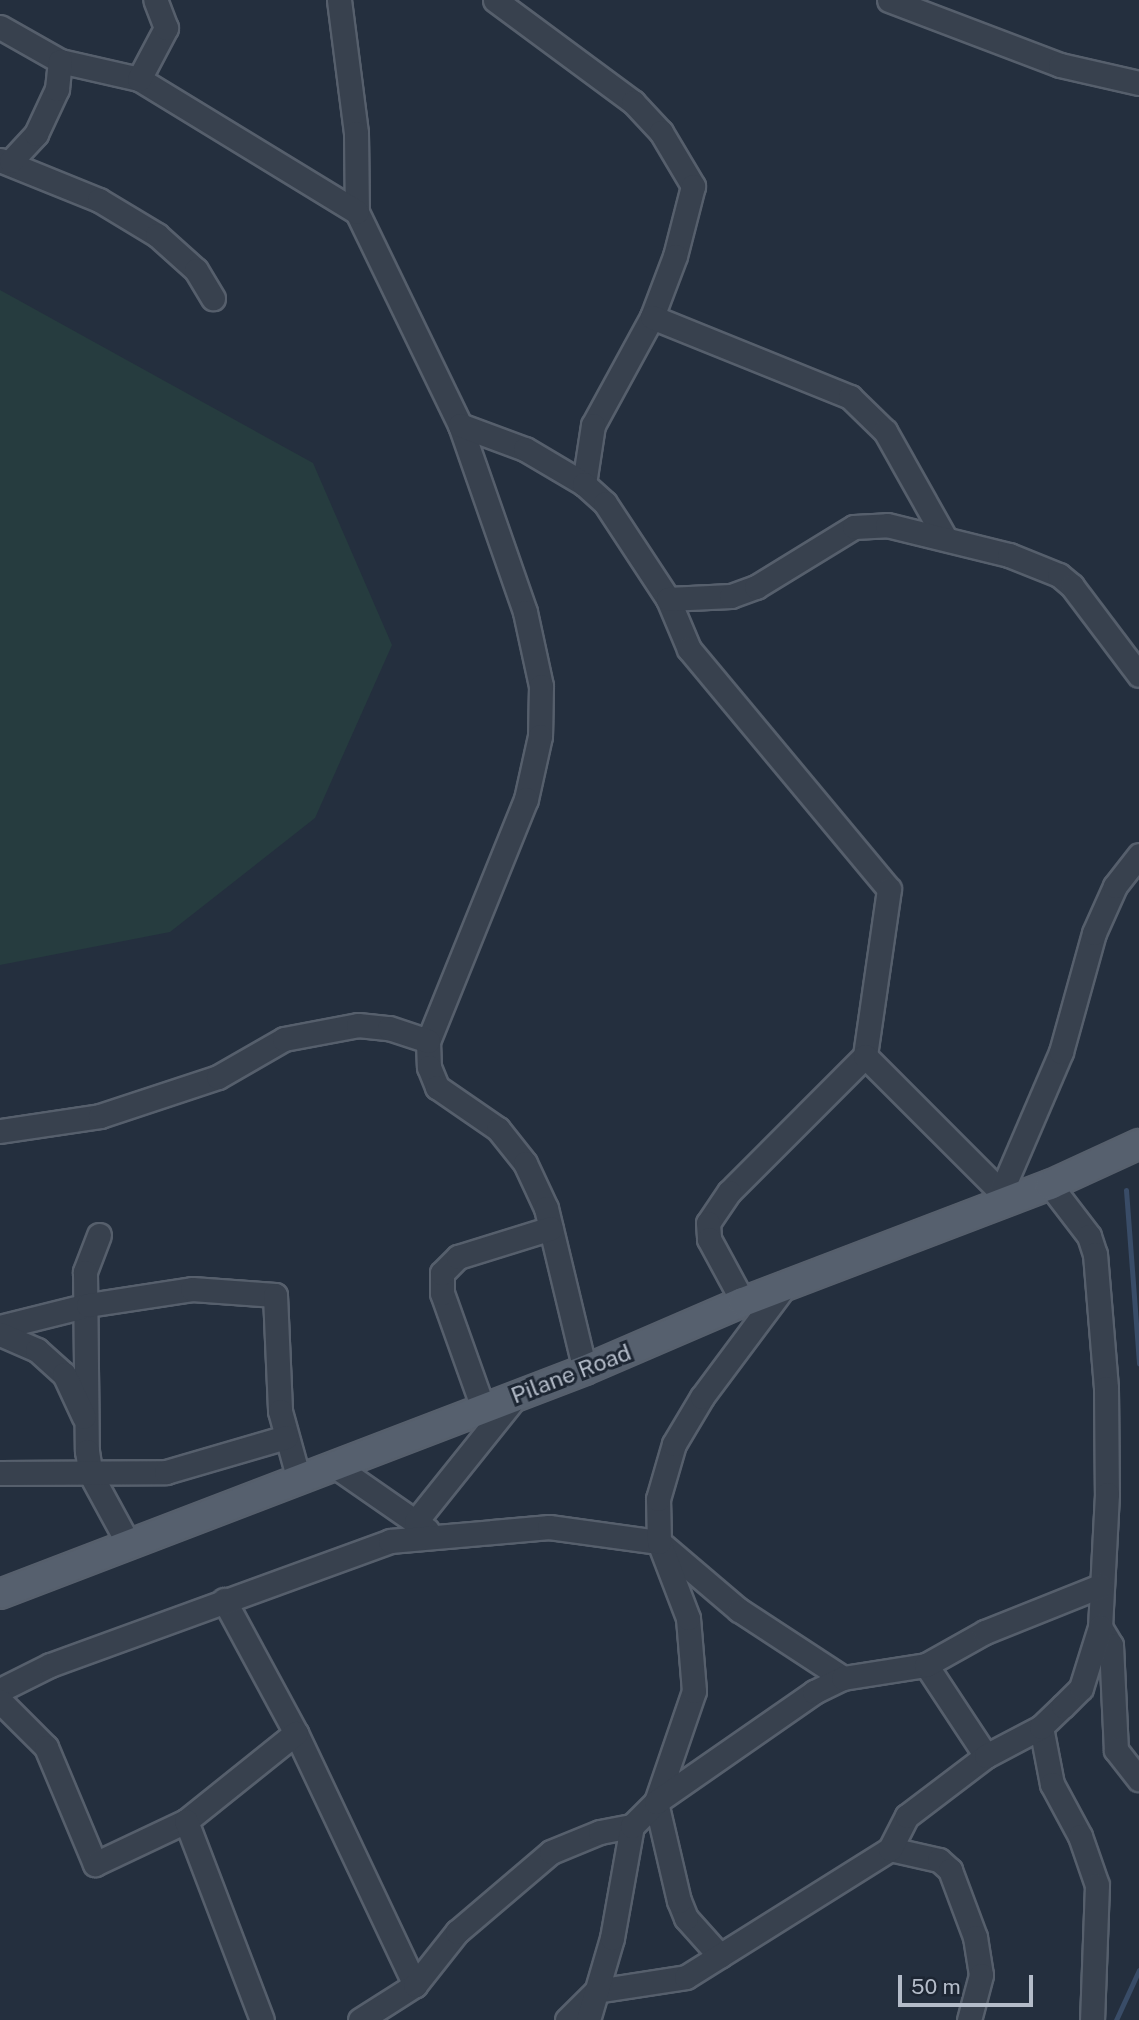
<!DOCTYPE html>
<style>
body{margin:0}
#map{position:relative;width:1139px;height:2020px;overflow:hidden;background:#242f3e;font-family:"Public Sans",sans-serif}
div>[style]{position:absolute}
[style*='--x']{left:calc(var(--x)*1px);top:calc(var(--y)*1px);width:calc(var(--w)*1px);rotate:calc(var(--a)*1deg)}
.green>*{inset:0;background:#263c3f}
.stream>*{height:5px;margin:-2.5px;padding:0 2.5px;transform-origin:2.5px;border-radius:2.5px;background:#394c67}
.roads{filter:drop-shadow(2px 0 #565f6c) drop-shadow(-2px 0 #565f6c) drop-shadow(0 2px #565f6c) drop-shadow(0 -2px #565f6c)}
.minor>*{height:23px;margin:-11.5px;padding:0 11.5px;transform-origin:11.5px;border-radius:11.5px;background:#38414e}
.major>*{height:28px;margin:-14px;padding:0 14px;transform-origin:14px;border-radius:14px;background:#56606e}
span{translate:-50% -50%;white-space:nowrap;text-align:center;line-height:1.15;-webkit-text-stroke:6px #1d2633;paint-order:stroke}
.street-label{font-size:23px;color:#b4bcc9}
.scale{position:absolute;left:898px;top:1975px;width:135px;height:32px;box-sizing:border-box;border:4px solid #b4bcc9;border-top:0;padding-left:9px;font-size:21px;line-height:24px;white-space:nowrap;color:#b4bcc9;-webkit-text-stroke:5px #1d2633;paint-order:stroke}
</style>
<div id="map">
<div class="green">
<i style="clip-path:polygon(0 290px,313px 463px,392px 645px,315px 818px,170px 932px,0 965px)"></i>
</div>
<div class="stream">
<i style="--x:1126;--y:1190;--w:174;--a:85.7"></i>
<i style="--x:1116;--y:2020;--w:55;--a:-65.3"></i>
</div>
<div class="roads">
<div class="minor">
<i style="--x:339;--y:0;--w:134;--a:82.7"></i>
<i style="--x:356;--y:133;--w:79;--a:89.3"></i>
<i style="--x:357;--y:212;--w:237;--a:64.2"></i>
<i style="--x:460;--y:425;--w:198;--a:70.8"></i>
<i style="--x:525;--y:612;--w:76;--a:77.8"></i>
<i style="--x:541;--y:686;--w:50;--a:91.1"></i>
<i style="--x:540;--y:736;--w:65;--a:102.5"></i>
<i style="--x:526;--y:799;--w:261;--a:112"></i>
<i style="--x:428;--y:1041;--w:26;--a:88"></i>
<i style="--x:429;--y:1067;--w:22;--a:68"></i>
<i style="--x:437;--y:1087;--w:74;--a:34.5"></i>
<i style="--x:498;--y:1129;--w:43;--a:51.5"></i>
<i style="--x:525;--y:1163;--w:50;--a:65"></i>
<i style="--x:546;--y:1208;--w:167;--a:76.5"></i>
<i style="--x:495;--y:0;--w:172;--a:36.5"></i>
<i style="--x:633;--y:102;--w:41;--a:47"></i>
<i style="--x:661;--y:132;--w:63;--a:59.3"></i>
<i style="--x:693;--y:186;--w:72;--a:104.4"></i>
<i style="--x:675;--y:256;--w:65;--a:110.7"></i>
<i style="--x:652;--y:317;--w:123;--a:118.6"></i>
<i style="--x:593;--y:425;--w:60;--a:98.7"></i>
<i style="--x:889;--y:0;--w:183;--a:20.8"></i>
<i style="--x:1060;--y:65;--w:81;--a:12.8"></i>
<i style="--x:0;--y:27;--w:69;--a:29.5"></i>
<i style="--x:60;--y:61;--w:81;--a:12.8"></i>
<i style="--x:139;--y:79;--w:255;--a:31.4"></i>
<i style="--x:139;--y:79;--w:58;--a:-62.1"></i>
<i style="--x:166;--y:28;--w:30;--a:-111"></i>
<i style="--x:0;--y:160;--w:107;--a:22"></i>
<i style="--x:99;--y:200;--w:68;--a:31.1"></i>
<i style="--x:157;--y:235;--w:52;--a:41.9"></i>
<i style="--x:196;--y:270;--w:33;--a:59"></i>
<i style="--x:11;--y:161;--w:37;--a:-47"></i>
<i style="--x:36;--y:134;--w:50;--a:-65"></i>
<i style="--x:57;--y:89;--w:28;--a:-84"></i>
<i style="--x:652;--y:317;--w:214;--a:22"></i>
<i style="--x:850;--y:397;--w:49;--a:44.2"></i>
<i style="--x:885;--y:431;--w:120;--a:60.7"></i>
<i style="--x:460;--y:425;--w:69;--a:20.3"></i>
<i style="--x:525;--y:449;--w:69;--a:30.7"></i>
<i style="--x:584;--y:484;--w:28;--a:42"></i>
<i style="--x:605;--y:503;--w:115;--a:56.7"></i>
<i style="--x:668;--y:599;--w:54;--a:67.2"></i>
<i style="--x:689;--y:649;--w:312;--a:50.2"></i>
<i style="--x:889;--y:889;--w:169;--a:98.2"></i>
<i style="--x:865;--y:1056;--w:192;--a:135"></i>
<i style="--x:729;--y:1192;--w:37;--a:124"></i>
<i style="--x:708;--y:1223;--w:16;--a:86"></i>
<i style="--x:709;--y:1239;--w:72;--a:61.6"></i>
<i style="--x:668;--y:599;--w:63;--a:-2.7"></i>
<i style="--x:731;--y:596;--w:27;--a:-20"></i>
<i style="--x:756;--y:587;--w:115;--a:-31.5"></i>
<i style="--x:854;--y:527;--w:33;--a:-3"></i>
<i style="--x:887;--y:525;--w:126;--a:13.8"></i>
<i style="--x:1009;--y:555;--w:54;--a:21.8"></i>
<i style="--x:1059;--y:575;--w:17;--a:40"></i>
<i style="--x:1072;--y:586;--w:111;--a:53"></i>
<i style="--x:865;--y:1056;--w:202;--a:45"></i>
<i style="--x:0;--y:1131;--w:101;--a:-8.5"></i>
<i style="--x:100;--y:1116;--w:124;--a:-18.3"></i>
<i style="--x:218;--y:1077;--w:76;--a:-29.9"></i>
<i style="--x:284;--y:1039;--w:75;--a:-10.7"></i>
<i style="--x:358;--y:1025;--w:31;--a:6"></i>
<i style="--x:389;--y:1028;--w:41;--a:18.4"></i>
<i style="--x:1050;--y:1185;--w:64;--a:52.6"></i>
<i style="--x:1089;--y:1236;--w:19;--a:72"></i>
<i style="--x:1095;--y:1254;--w:134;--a:85.3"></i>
<i style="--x:1106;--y:1388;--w:106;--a:89.5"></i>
<i style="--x:1107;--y:1494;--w:133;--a:93"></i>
<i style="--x:1100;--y:1627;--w:21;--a:59"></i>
<i style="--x:1111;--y:1645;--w:105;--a:87.3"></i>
<i style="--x:1116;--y:1750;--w:37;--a:52"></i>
<i style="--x:1001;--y:1192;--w:152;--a:-66.8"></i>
<i style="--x:1061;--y:1052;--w:123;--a:-74.5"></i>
<i style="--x:1094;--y:933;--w:51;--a:-65.9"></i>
<i style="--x:1115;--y:886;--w:39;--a:-52"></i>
<i style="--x:99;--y:1235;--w:40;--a:111"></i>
<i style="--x:85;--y:1272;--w:179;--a:89.4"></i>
<i style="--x:87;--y:1451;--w:24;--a:81"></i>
<i style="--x:91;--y:1475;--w:80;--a:61.5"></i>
<i style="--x:0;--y:1327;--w:91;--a:-14"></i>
<i style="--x:88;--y:1305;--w:105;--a:-8.7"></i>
<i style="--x:192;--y:1289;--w:83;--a:4.1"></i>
<i style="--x:275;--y:1295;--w:116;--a:87.5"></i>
<i style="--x:280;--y:1411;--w:72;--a:74.6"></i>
<i style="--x:0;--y:1334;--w:40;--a:23.4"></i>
<i style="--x:37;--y:1350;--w:36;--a:42"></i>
<i style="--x:64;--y:1374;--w:47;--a:65.1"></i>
<i style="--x:483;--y:1408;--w:122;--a:-109.6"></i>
<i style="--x:442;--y:1293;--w:20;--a:-90"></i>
<i style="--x:442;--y:1273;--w:23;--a:-45"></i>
<i style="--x:458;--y:1257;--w:97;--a:-17.3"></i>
<i style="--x:335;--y:1466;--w:112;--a:34.8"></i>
<i style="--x:0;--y:1473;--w:166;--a:-0.3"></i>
<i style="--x:166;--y:1472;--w:125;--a:-16.3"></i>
<i style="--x:416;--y:1521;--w:160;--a:-51.3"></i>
<i style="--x:224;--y:1600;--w:151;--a:61.6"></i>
<i style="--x:296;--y:1733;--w:279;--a:64.7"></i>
<i style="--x:926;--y:1665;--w:109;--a:56.6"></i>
<i style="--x:0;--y:1690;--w:56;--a:-26.6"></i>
<i style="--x:50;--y:1665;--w:362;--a:-20"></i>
<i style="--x:390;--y:1541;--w:160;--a:-5"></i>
<i style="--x:549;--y:1527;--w:111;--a:7.8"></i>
<i style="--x:659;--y:1542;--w:105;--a:40.4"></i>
<i style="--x:739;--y:1610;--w:124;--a:33.2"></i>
<i style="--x:0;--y:1701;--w:65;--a:45"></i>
<i style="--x:46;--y:1747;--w:127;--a:67.3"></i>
<i style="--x:95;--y:1864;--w:101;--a:-25.3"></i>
<i style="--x:186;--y:1821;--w:141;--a:-38.7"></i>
<i style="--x:1041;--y:1727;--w:58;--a:79.1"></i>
<i style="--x:1052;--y:1784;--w:59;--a:61.7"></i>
<i style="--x:1080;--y:1836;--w:52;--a:70.9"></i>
<i style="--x:1097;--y:1885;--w:135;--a:92.1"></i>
<i style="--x:186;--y:1821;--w:213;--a:69.1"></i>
<i style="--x:890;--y:1849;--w:50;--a:12.7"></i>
<i style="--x:939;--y:1860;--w:15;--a:42"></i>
<i style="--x:950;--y:1870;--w:72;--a:69.5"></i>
<i style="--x:975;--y:1937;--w:38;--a:81"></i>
<i style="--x:981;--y:1975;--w:47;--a:104.9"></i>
<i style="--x:720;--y:1956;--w:51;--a:-131.8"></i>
<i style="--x:686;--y:1918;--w:18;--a:-112"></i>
<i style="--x:679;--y:1901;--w:102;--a:-103.1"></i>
<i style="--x:656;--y:1802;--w:117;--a:-71.1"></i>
<i style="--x:694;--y:1691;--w:73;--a:-94.7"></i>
<i style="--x:688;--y:1618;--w:81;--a:-110.9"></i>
<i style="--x:659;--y:1542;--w:43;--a:-91.3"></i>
<i style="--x:658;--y:1499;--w:57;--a:-73.8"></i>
<i style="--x:674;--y:1444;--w:55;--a:-59.2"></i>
<i style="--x:702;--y:1397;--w:137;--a:-53.3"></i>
<i style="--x:360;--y:2020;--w:65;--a:-32.5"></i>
<i style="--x:415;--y:1985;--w:68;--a:-51.6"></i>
<i style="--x:457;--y:1932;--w:123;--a:-40.4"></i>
<i style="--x:551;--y:1852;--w:53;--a:-22.2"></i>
<i style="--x:600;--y:1832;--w:33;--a:-11"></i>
<i style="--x:567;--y:2020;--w:41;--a:-45"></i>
<i style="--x:596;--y:1991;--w:91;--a:-8.8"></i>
<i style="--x:686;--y:1977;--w:241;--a:-32.1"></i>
<i style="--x:890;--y:1849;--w:37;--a:-63"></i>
<i style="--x:907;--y:1816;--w:99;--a:-37.2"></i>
<i style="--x:986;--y:1756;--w:62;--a:-27.8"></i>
<i style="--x:1041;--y:1727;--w:30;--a:-44"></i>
<i style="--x:1063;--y:1706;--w:25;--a:-45"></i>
<i style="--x:1081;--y:1688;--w:64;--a:-72.7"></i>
<i style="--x:588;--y:2020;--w:85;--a:-73.7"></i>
<i style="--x:612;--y:1938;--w:114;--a:-79.9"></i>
<i style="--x:632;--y:1826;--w:34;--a:-45"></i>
<i style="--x:656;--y:1802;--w:193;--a:-34.8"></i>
<i style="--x:814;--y:1692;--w:32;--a:-26"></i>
<i style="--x:843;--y:1678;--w:84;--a:-8.9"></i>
<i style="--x:926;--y:1665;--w:68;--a:-29.2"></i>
<i style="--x:985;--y:1632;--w:124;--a:-21.8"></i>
</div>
<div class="major">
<i style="--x:0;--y:1594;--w:626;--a:-20.95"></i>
<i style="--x:585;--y:1370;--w:172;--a:-23.3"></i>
<i style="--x:743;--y:1302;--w:329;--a:-20.9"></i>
<i style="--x:1050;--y:1185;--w:98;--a:-24.7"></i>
</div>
</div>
<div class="street-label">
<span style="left:571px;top:1374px;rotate:-21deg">Pilane Road</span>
</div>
<div class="scale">50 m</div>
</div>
